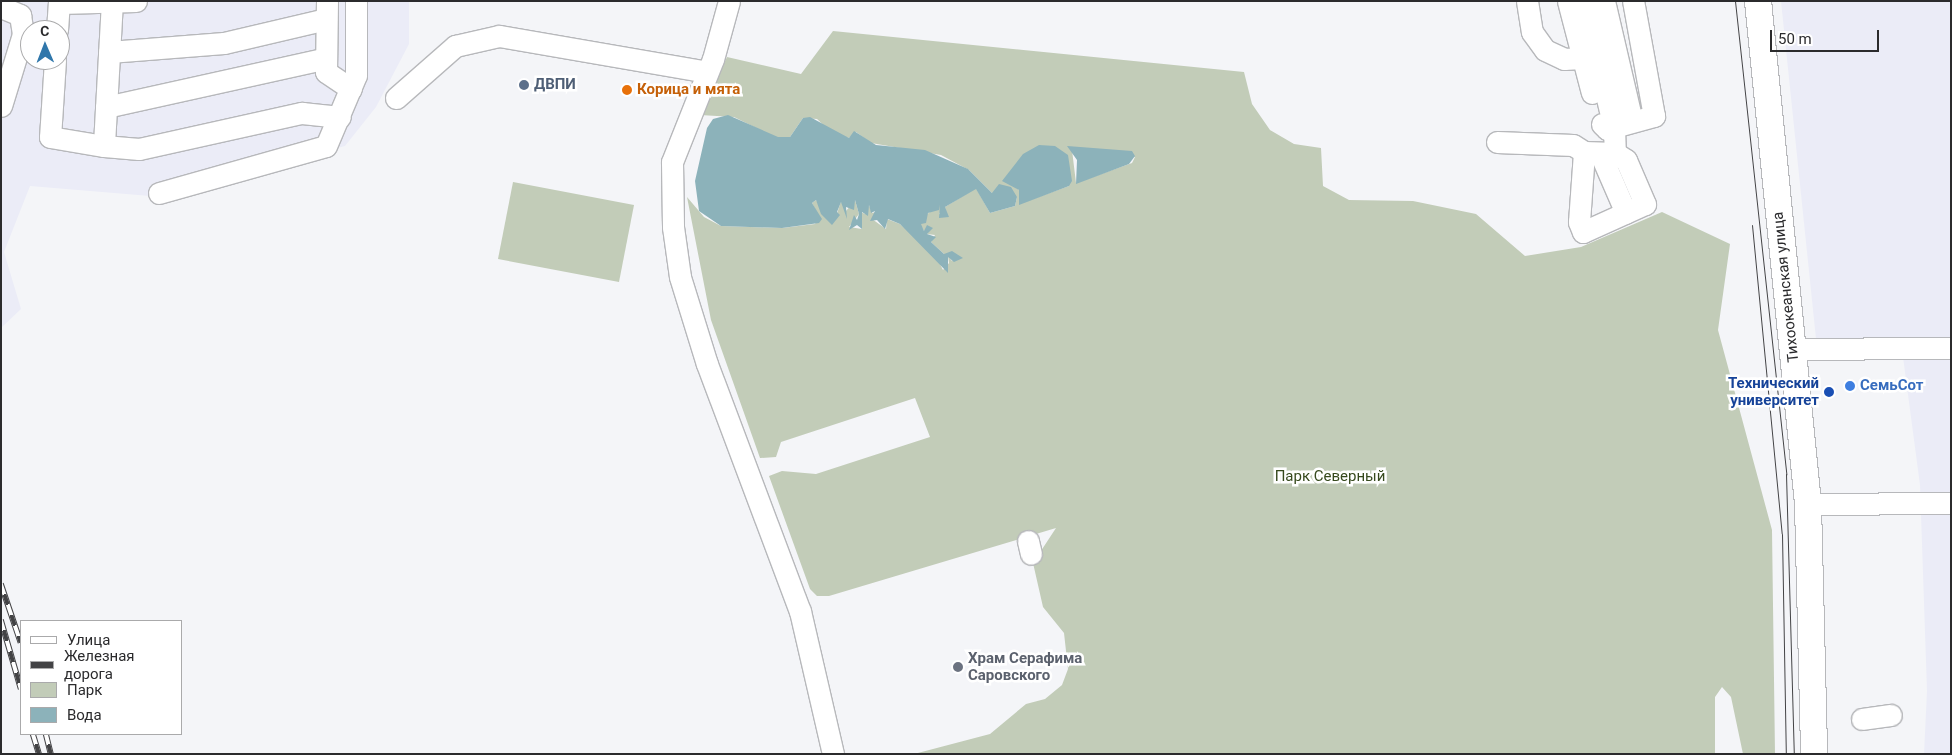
<!DOCTYPE html>
<meta charset="utf-8">
<style>
body{margin:0}
#map{position:relative;width:1952px;height:755px;overflow:hidden;background:#f4f5f8;font-family:Roboto,sans-serif}
div>[style]{position:absolute}
[style*='--x']{left:calc(var(--x)*1px);top:calc(var(--y)*1px);width:calc(var(--w)*1px);rotate:calc(var(--a)*1deg)}
.built>*{inset:0;background:#ebecf7}
.green>*{inset:0;background:#c2ccb8}
.water>*{inset:0;background:#8cb2ba}
.roads{filter:drop-shadow(1px 0 #b7b8bb) drop-shadow(-1px 0 #b7b8bb) drop-shadow(0 1px #b7b8bb) drop-shadow(0 -1px #b7b8bb)}
.minor>*{height:21px;margin:-10.5px;padding:0 10.5px;transform-origin:10.5px;border-radius:10.5px;background:#fff}
.major>*{height:26px;margin:-13px;padding:0 13px;transform-origin:13px;border-radius:13px;background:#fff}
.tram>*{height:1px;margin:-0.5px;padding:0 0.5px;transform-origin:0.5px;border-radius:0.5px;background:#434345}
.rail>*{height:5.5px;margin-top:-2.75px;transform-origin:0;background:repeating-linear-gradient(90deg,#fff 0 11px,#434345 0 22px);box-sizing:border-box;border-block:1px solid #434345}
.dots>*{width:14px;height:14px;translate:-50% -50%;box-sizing:border-box;border:2px solid #fff;border-radius:50%}
span{translate:-50% -50%;white-space:nowrap;text-align:center;line-height:1.15;-webkit-text-stroke:5px #fff;paint-order:stroke}
.service-label{font-size:15px;color:#4e5e75;font-weight:700}
.left{translate:0 -50%;text-align:left}
.food-label{font-size:15px;color:#c56008;font-weight:700}
.street-label{font-size:15px;color:#2b2b2d}
.transit-label{font-size:15px;color:#164399;font-weight:700}
.right{translate:-100% -50%;text-align:right}
.shop-label{font-size:15px;color:#366cbe;font-weight:700}
.park-label{font-size:15px;color:#36491d}
.worship-label{font-size:15px;color:#5b616d;font-weight:700}
.frame{position:absolute;inset:0;border:2px solid #2b2b2d;pointer-events:none}
.legend{position:absolute;left:20px;top:620px;width:162px;height:115px;box-sizing:border-box;background:#fff;border:1px solid #aaaaab;margin:0;padding:6px 9px;list-style:none;font-size:15px;color:#2b2b2d}
.legend li{display:flex;align-items:center;gap:10px;height:25px}
.legend b{width:25px;border:1px solid #aaaaab}
.north{position:absolute;left:20px;top:20px;width:50px;height:50px;box-sizing:border-box;background:#fff;border:1px solid #aaaaab;border-radius:50%;rotate:359deg;font-size:14px;font-weight:700;line-height:20px;text-align:center;color:#2b2b2d}
.north::after{content:'';display:block;margin:auto;width:18px;height:22px;background:#3077ab;clip-path:polygon(50% 0,100% 100%,50% 72%,0 100%)}
.scale{position:absolute;left:1770px;top:30px;width:109px;height:22px;box-sizing:border-box;border:2px solid #2b2b2d;border-top:0;padding-left:6px;font-size:15px;line-height:18px;white-space:nowrap;color:#2b2b2d;-webkit-text-stroke:4px #fff;paint-order:stroke}
</style>
<div id="map">
<div class="built">
<i style="clip-path:polygon(evenodd,1px 1px,409px 1px,409px 44px,376px 107px,345px 146px,264px 167px,174px 198px,30px 186px,4px 252px,21px 309px,1px 328px,1px 1px,30px 30px,60px 30px,60px 60px,30px 60px,30px 30px)"></i>
<i style="clip-path:polygon(1781px 1px,1951px 1px,1951px 754px,1924px 754px,1927px 691px,1920px 485px,1903px 357px,1818px 358px)"></i>
</div>
<div class="green">
<i style="clip-path:polygon(evenodd,833px 31px,1244px 72px,1252px 104px,1270px 130px,1294px 144px,1321px 148px,1323px 186px,1349px 200px,1413px 201px,1476px 214px,1525px 256px,1581px 247px,1662px 212px,1730px 244px,1718px 330px,1772px 530px,1775px 754px,1743px 754px,1731px 697px,1722px 687px,1715px 697px,1715px 754px,914px 754px,990px 734px,1026px 704px,1045px 699px,1062px 685px,1068px 669px,1064px 633px,1043px 607px,1033px 563px,1056px 528px,829px 596px,817px 596px,810px 589px,769px 476px,782px 471px,816px 474px,930px 437px,915px 398px,781px 442px,776px 457px,760px 458px,711px 320px,687px 197px,704px 217px,721px 226px,782px 228px,815px 224px,819px 217px,812px 203px,816px 200px,827px 219px,835px 220px,841px 201px,846px 211px,855px 200px,859px 214px,849px 227px,862px 229px,861px 212px,865px 214px,869px 205px,872px 213px,876px 212px,872px 219px,886px 229px,887px 219px,900px 224px,936px 256px,943px 270px,949px 263px,948px 256px,952px 261px,958px 255px,944px 254px,931px 242px,935px 235px,927px 234px,931px 228px,924px 231px,920px 224px,926px 215px,939px 205px,943px 207px,939px 214px,946px 216px,945px 207px,976px 188px,990px 213px,1015px 206px,1017px 197px,992px 193px,969px 170px,941px 155px,871px 143px,856px 132px,849px 138px,832px 133px,817px 119px,803px 118px,790px 137px,777px 138px,734px 117px,700px 115px,727px 57px,801px 74px,833px 31px,1072px 150px,1135px 157px,1132px 163px,1076px 183px,1072px 150px,833px 31px,1009px 182px,1069px 186px,1019px 204px,1019px 190px,1009px 182px)"></i>
<i style="clip-path:polygon(513px 182px,634px 205px,619px 282px,498px 259px)"></i>
</div>
<div class="water">
<i style="clip-path:polygon(728px 115px,778px 137px,790px 137px,803px 118px,810px 117px,849px 138px,854px 131px,876px 145px,925px 150px,968px 169px,992px 193px,999px 184px,1011px 187px,1017px 197px,1015px 206px,990px 213px,976px 189px,945px 207px,949px 217px,939px 218px,940px 205px,939px 210px,928px 213px,926px 223px,921px 224px,924px 231px,927px 225px,933px 228px,927px 234px,936px 237px,931px 242px,944px 254px,952px 251px,963px 258px,954px 262px,948px 257px,948px 273px,900px 224px,888px 219px,885px 229px,877px 220px,870px 221px,875px 211px,871px 213px,869px 205px,868px 216px,862px 212px,862px 229px,857px 225px,849px 230px,854px 215px,857px 220px,859px 214px,855px 200px,854px 210px,846px 207px,847px 219px,841px 202px,837px 212px,840px 215px,832px 225px,821px 214px,816px 200px,812px 203px,822px 219px,819px 223px,782px 228px,721px 226px,699px 211px,695px 181px,707px 128px,713px 119px)"></i>
<i style="clip-path:polygon(1039px 145px,1055px 146px,1068px 155px,1072px 181px,1069px 186px,1019px 205px,1019px 190px,1002px 181px,1023px 154px)"></i>
<i style="clip-path:polygon(1067px 146px,1132px 151px,1135px 156px,1129px 164px,1076px 184px,1077px 160px)"></i>
</div>
<div class="roads">
<div class="minor">
<i style="--x:112;--y:1;--w:145;--a:93.2"></i>
<i style="--x:104;--y:146;--w:35;--a:5"></i>
<i style="--x:139;--y:149;--w:167;--a:-12.5"></i>
<i style="--x:302;--y:113;--w:38;--a:6"></i>
<i style="--x:327;--y:1;--w:71;--a:90.8"></i>
<i style="--x:326;--y:72;--w:30;--a:34"></i>
<i style="--x:729;--y:1;--w:60;--a:105.4"></i>
<i style="--x:713;--y:59;--w:111;--a:111.7"></i>
<i style="--x:672;--y:162;--w:65;--a:89.1"></i>
<i style="--x:673;--y:227;--w:50;--a:82"></i>
<i style="--x:680;--y:277;--w:91;--a:72.8"></i>
<i style="--x:707;--y:364;--w:264;--a:69.4"></i>
<i style="--x:800;--y:611;--w:147;--a:77"></i>
<i style="--x:1527;--y:1;--w:31;--a:81"></i>
<i style="--x:1532;--y:32;--w:22;--a:54"></i>
<i style="--x:1545;--y:50;--w:21;--a:25"></i>
<i style="--x:1564;--y:59;--w:18;--a:-3"></i>
<i style="--x:1568;--y:1;--w:95;--a:75.4"></i>
<i style="--x:1584;--y:1;--w:130;--a:76.7"></i>
<i style="--x:1614;--y:128;--w:25;--a:88"></i>
<i style="--x:1615;--y:153;--w:13;--a:32"></i>
<i style="--x:1626;--y:160;--w:48;--a:66.6"></i>
<i style="--x:1645;--y:204;--w:68;--a:155.7"></i>
<i style="--x:1583;--y:232;--w:11;--a:-112"></i>
<i style="--x:1579;--y:222;--w:70;--a:-85.9"></i>
<i style="--x:1584;--y:152;--w:31;--a:2"></i>
<i style="--x:1604;--y:1;--w:123;--a:76.9"></i>
<i style="--x:1;--y:7;--w:21;--a:23"></i>
<i style="--x:20;--y:15;--w:19;--a:81"></i>
<i style="--x:23;--y:34;--w:75;--a:107"></i>
<i style="--x:57;--y:30;--w:27;--a:-86"></i>
<i style="--x:59;--y:3;--w:77;--a:-1.5"></i>
<i style="--x:109;--y:52;--w:115;--a:-4.5"></i>
<i style="--x:224;--y:43;--w:105;--a:-13.2"></i>
<i style="--x:55;--y:60;--w:77;--a:93.7"></i>
<i style="--x:50;--y:137;--w:55;--a:9.5"></i>
<i style="--x:396;--y:98;--w:79;--a:-41.4"></i>
<i style="--x:455;--y:46;--w:45;--a:-12.8"></i>
<i style="--x:499;--y:36;--w:211;--a:9.8"></i>
<i style="--x:106;--y:107;--w:222;--a:-12.5"></i>
<i style="--x:1602;--y:124;--w:7;--a:45"></i>
<i style="--x:1607;--y:129;--w:49;--a:-15.5"></i>
<i style="--x:1654;--y:116;--w:117;--a:-100.3"></i>
<i style="--x:1497;--y:142;--w:76;--a:2.3"></i>
<i style="--x:1573;--y:145;--w:13;--a:32"></i>
<i style="--x:1600;--y:153;--w:65;--a:66.6"></i>
<i style="--x:159;--y:193;--w:173;--a:-15.7"></i>
<i style="--x:326;--y:146;--w:77;--a:-67.1"></i>
<i style="--x:356;--y:75;--w:74;--a:-90"></i>
<i style="--x:1793;--y:349;--w:158;--a:-0.4"></i>
<i style="--x:1808;--y:504;--w:143;--a:-0.4"></i>
<i style="--x:1028;--y:541;--w:13;--a:77"></i>
<i style="--x:1862;--y:719;--w:29;--a:-8"></i>
</div>
<div class="major">
<i style="--x:1758;--y:1;--w:505;--a:84.32"></i>
<i style="--x:1808;--y:504;--w:250;--a:88.6"></i>
</div>
</div>
<div class="tram">
<i style="--x:1735;--y:1;--w:476;--a:83.8"></i>
<i style="--x:1786;--y:474;--w:280;--a:88.4"></i>
<i style="--x:1752;--y:225;--w:310;--a:84.5"></i>
<i style="--x:1782;--y:534;--w:220;--a:89"></i>
</div>
<div class="rail">
<i style="--x:1;--y:584;--w:62;--a:71.3"></i>
<i style="--x:1;--y:620;--w:72;--a:73.8"></i>
<i style="--x:33;--y:734;--w:21;--a:73"></i>
<i style="--x:46;--y:734;--w:21;--a:76"></i>
</div>
<div class="dots">
<i style="left:524px;top:85px;background:#5c6f8a"></i>
<i style="left:627px;top:90px;background:#e8710a"></i>
<i style="left:1850px;top:386px;background:#3f7fe0"></i>
<i style="left:1829px;top:392px;background:#1a4fb4"></i>
<i style="left:958px;top:667px;background:#6b7280"></i>
</div>
<div class="service-label">
<span class="left" style="left:534px;top:85px">ДВПИ</span>
</div>
<div class="food-label">
<span class="left" style="left:637px;top:90px">Корица и мята</span>
</div>
<div class="street-label">
<span style="left:1786px;top:287px;rotate:-96deg">Тихоокеанская улица</span>
</div>
<div class="transit-label">
<span class="right" style="left:1819px;top:392px">Технический<br>университет</span>
</div>
<div class="shop-label">
<span class="left" style="left:1860px;top:386px">СемьСот</span>
</div>
<div class="park-label">
<span style="left:1330px;top:477px">Парк Северный</span>
</div>
<div class="worship-label">
<span class="left" style="left:968px;top:667px">Храм Серафима<br>Саровского</span>
</div>
<div class="frame"></div>
<ul class="legend">
<li><b style="height:6px;background:#fff"></b>Улица</li>
<li><b style="height:6px;background:#434345"></b>Железная дорога</li>
<li><b style="height:14px;background:#c2ccb8"></b>Парк</li>
<li><b style="height:14px;background:#8cb2ba"></b>Вода</li>
</ul>
<div class="north">С</div>
<div class="scale">50 m</div>
</div>
